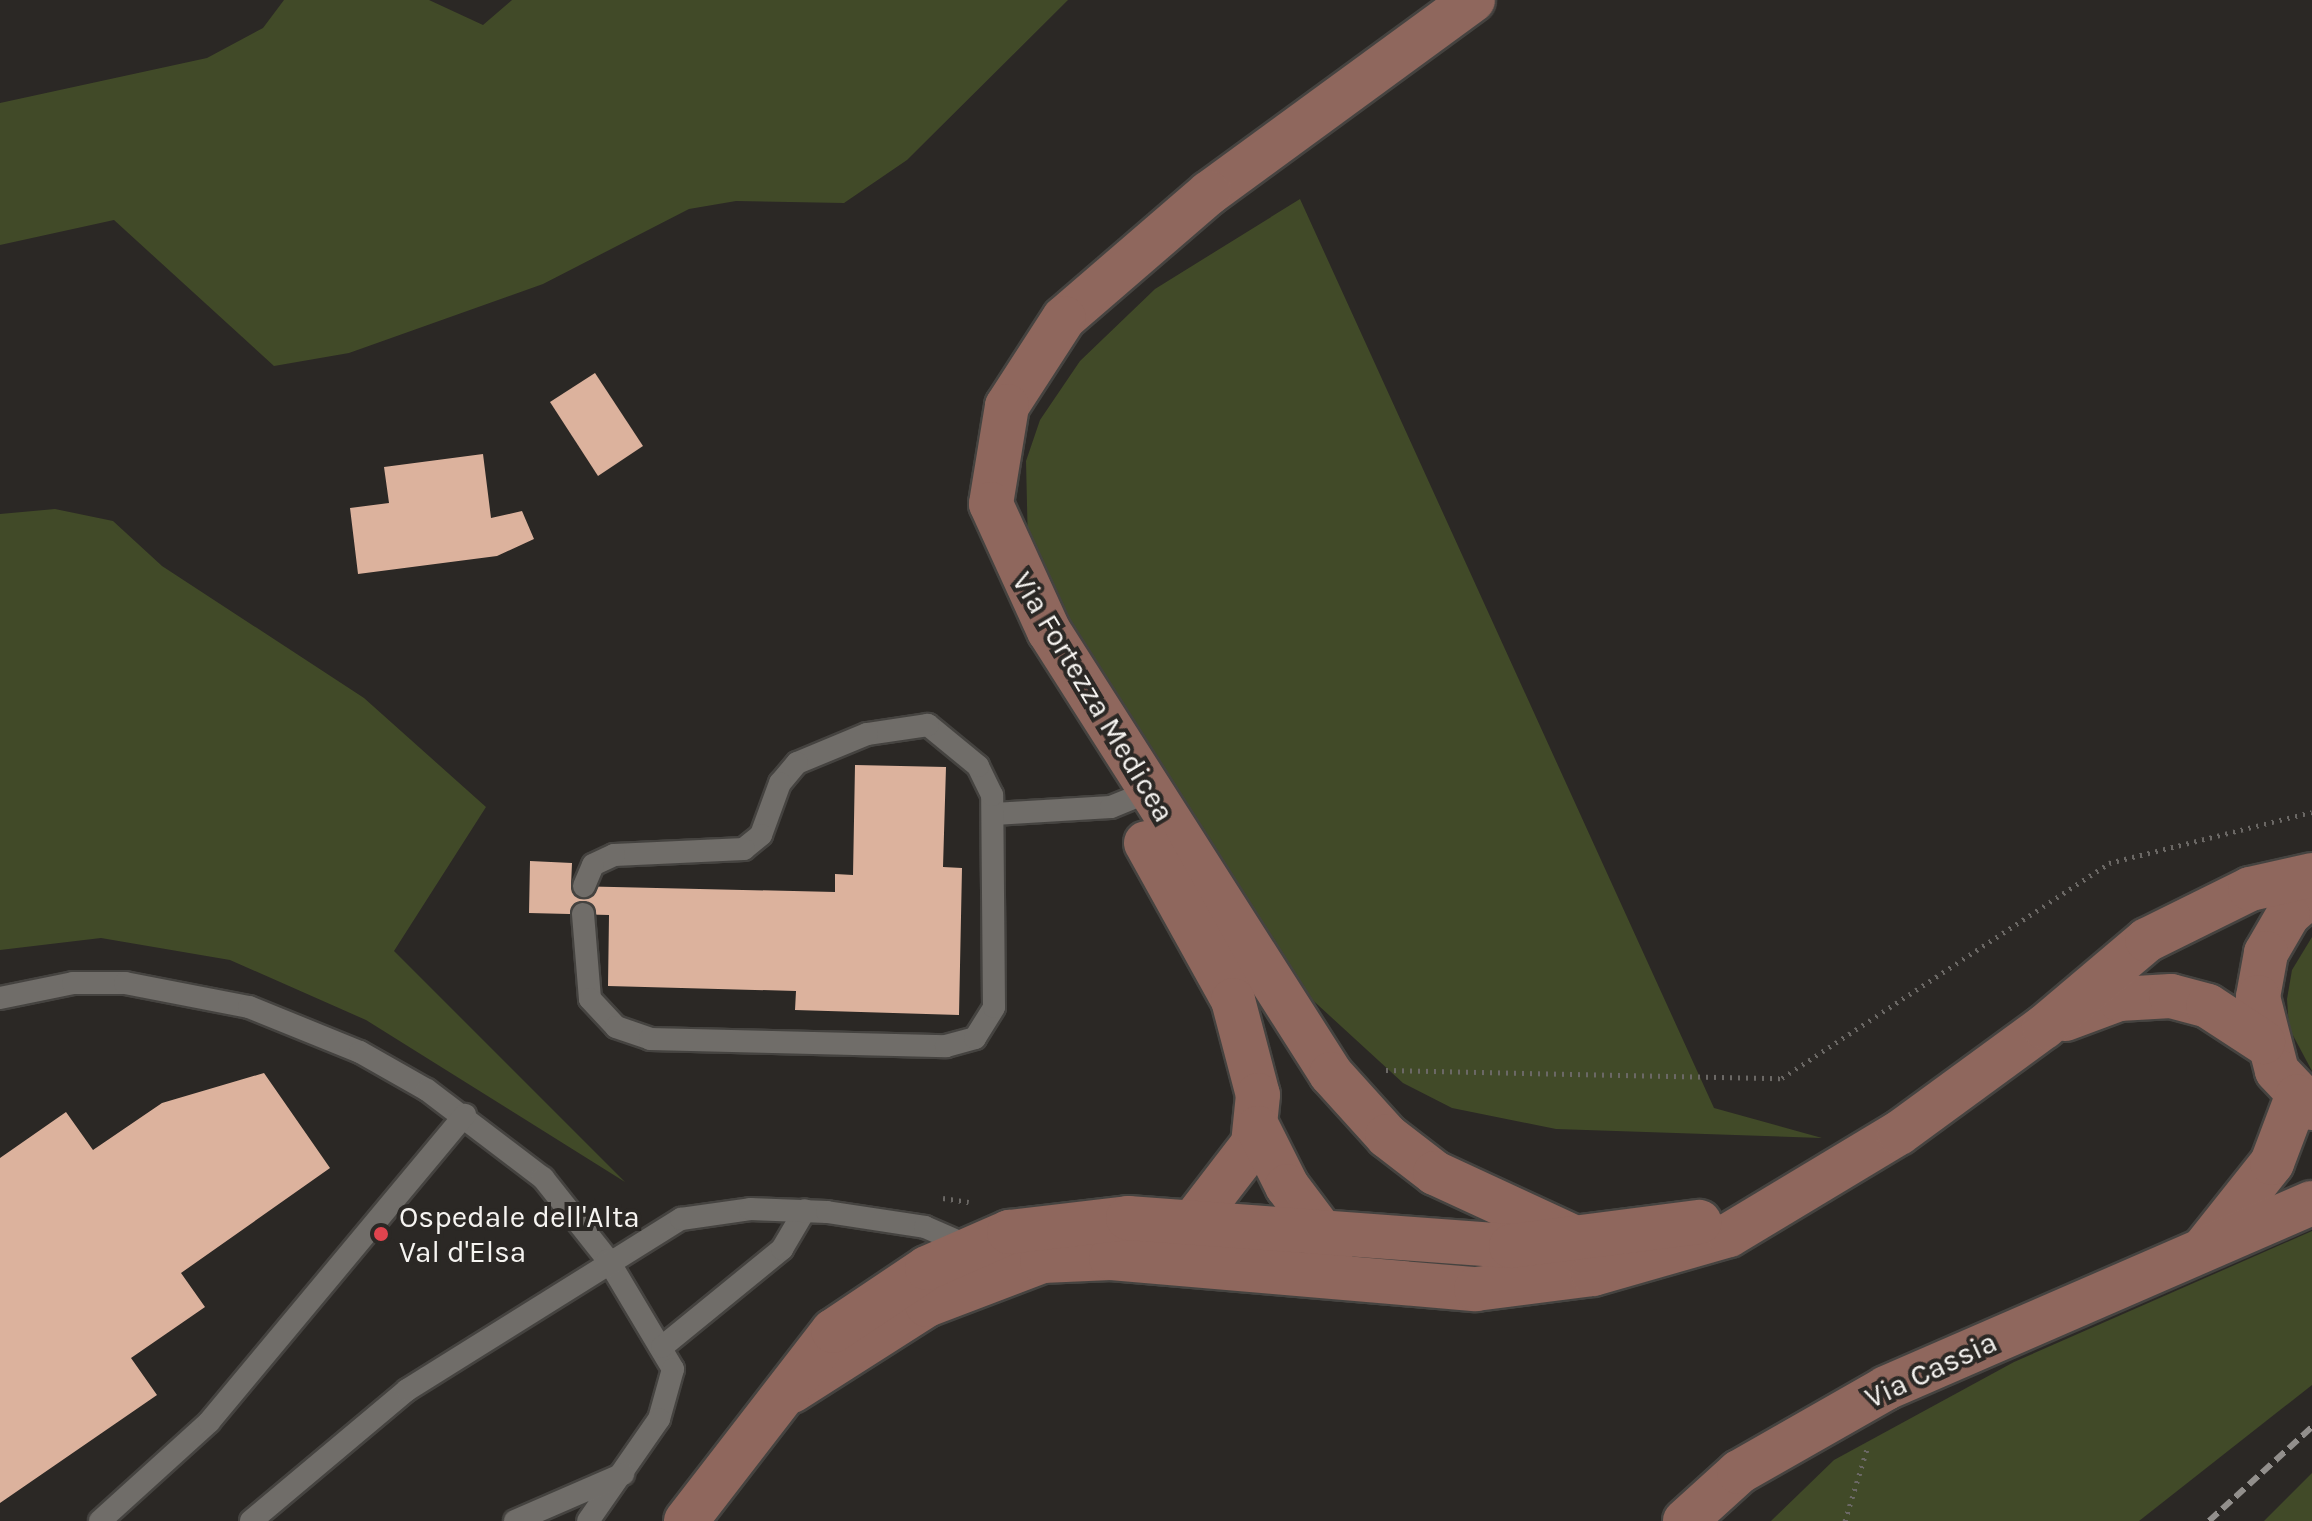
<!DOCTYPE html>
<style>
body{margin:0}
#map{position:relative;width:2312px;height:1521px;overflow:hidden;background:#2b2825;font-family:Karla,sans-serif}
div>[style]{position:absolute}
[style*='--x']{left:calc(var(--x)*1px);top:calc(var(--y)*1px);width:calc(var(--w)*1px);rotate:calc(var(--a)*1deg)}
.green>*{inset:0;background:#414a28}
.building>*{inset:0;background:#dcb29d}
.path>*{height:5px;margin-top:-2.5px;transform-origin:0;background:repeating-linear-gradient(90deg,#6b6865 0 2px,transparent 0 8px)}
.roads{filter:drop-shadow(2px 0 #454340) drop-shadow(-2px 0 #454340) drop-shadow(0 2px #454340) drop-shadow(0 -2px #454340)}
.lane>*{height:22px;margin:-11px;padding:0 11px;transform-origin:11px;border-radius:11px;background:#706d69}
.secondary>*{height:44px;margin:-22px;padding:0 22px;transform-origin:22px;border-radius:22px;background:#8f675d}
.rail>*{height:6px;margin-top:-3px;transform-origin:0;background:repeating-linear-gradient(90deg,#928f8c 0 12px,transparent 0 18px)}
.dots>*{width:22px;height:22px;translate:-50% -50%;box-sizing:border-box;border:4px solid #2b2825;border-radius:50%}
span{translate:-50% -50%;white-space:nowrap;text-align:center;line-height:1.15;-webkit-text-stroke:8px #2b2825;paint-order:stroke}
.street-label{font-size:30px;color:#f6f4f1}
.poi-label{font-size:30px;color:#f6f4f1}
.left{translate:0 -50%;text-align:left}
</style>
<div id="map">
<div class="green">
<i style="clip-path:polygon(284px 0,429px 0,483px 25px,512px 0,1068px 0,907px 160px,844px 203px,736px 201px,689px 209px,543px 284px,349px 353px,274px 366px,114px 220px,0 245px,0 103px,207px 58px,263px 28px)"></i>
<i style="clip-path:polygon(1300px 199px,1714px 1108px,1822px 1138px,1556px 1129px,1452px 1108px,1403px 1083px,1306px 994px,1072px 638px,1028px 548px,1026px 461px,1040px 420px,1080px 361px,1155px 289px)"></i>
<i style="clip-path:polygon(55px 509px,113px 521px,162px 566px,364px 698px,486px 807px,394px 951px,625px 1182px,366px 1020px,230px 960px,101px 938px,0 950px,0 514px)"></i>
<i style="clip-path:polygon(2312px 937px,2312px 1071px,2289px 1028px,2287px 999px,2292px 970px)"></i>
<i style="clip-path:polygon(2312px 1231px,2312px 1385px,2139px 1521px,1771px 1521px,1834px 1460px,2014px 1362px)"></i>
<i style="clip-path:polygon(2312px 1473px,2312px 1521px,2264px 1521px)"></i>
</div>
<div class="building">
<i style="clip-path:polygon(595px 373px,643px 446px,598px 476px,550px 402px)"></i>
<i style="clip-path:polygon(483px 454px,491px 518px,522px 511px,534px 539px,497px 556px,358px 574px,350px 508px,389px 503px,384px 467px)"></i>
<i style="clip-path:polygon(855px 765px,946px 767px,943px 867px,962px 868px,959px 1015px,795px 1010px,796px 991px,608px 986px,609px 915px,529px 913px,530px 861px,572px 863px,571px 886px,835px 892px,835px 874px,853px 875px)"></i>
<i style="clip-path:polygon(264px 1073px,330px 1168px,181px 1273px,205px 1307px,131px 1358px,157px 1395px,0 1503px,0 1158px,66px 1112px,93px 1150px,162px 1103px)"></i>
</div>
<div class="path">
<i style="--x:1386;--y:1070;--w:396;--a:1.2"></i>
<i style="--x:1782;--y:1078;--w:391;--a:-33.3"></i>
<i style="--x:2109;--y:863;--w:209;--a:-14.1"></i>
<i style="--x:943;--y:1198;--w:26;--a:9"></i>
<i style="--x:1845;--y:1521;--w:78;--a:-73"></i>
</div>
<div class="roads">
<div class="lane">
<i style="--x:994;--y:814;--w:117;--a:-3.4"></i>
<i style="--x:1111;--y:807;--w:42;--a:-22.3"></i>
<i style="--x:583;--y:914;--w:85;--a:85.3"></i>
<i style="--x:590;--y:999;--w:38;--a:47"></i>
<i style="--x:616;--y:1027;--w:36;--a:19"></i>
<i style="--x:650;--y:1039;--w:296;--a:1.4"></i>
<i style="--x:946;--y:1046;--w:30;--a:-15"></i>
<i style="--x:975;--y:1038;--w:36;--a:-58"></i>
<i style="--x:994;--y:1007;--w:212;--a:-90.5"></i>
<i style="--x:992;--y:795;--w:32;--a:-116"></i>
<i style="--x:978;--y:766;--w:65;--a:-140.6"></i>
<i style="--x:928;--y:725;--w:62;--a:171.6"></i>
<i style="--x:867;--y:734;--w:76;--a:157.5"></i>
<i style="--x:797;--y:763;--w:26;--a:130"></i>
<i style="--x:780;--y:783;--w:55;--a:110.1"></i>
<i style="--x:761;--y:835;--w:22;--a:141"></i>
<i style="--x:744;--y:849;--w:130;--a:177.4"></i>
<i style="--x:614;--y:855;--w:23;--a:155"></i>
<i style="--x:593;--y:865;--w:23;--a:113"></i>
<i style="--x:0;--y:998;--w:75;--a:-11.6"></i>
<i style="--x:73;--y:983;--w:52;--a:0"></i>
<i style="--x:125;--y:983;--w:126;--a:11"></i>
<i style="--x:249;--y:1007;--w:120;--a:22.1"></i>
<i style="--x:360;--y:1052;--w:77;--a:29.6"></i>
<i style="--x:427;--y:1090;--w:146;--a:37.2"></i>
<i style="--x:543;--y:1178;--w:105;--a:51.6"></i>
<i style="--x:608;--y:1260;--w:127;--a:59.2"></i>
<i style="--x:673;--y:1369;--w:52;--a:105.6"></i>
<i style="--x:659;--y:1419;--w:124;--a:124.8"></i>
<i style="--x:662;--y:1347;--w:155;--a:-39.2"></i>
<i style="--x:782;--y:1249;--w:45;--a:-59.5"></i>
<i style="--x:100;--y:1521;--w:147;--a:-42.2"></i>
<i style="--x:209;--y:1422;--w:400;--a:-50.2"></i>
<i style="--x:251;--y:1521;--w:204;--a:-40"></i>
<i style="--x:407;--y:1390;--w:323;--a:-32"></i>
<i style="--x:681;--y:1219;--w:70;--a:-8.2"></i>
<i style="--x:750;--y:1209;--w:77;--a:2.2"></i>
<i style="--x:827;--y:1212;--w:99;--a:8.7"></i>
<i style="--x:925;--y:1227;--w:52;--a:23.6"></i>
<i style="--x:515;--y:1521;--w:118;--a:-23.5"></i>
</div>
<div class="secondary">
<i style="--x:1473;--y:0;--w:327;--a:143.8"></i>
<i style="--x:1209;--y:193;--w:191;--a:139.2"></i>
<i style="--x:1064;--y:318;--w:105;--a:122.9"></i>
<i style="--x:1007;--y:406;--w:99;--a:99.3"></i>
<i style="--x:991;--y:504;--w:140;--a:65.5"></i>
<i style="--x:1049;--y:631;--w:525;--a:57.52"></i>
<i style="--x:1331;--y:1074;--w:84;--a:47.9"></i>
<i style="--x:1387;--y:1136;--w:61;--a:37.6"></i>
<i style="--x:1435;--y:1173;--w:160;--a:24.8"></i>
<i style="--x:1146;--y:843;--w:179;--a:61"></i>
<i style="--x:1233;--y:1000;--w:98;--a:75.3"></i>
<i style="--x:1258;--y:1095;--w:49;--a:95.8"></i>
<i style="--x:1253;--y:1144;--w:98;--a:127.6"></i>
<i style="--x:2312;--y:894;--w:32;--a:139"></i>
<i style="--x:2288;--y:915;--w:44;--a:120.1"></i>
<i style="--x:2266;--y:953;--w:45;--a:100.3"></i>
<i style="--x:2258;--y:997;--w:76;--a:75.6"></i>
<i style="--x:2277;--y:1071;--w:51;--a:46.6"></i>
<i style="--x:2065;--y:1019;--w:58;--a:-20.3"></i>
<i style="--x:2119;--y:999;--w:52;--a:-3.3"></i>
<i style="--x:2171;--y:996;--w:38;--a:15"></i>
<i style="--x:2208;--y:1006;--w:66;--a:33.2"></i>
<i style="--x:1258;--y:1128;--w:65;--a:63.4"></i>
<i style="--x:1287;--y:1186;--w:76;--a:53"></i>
<i style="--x:2206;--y:1246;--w:106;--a:-51.5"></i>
<i style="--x:2272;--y:1163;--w:71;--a:-69.3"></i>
<i style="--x:792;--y:1391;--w:160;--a:-32.5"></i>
<i style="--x:927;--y:1305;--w:123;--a:-20.9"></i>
<i style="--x:1042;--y:1261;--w:69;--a:-2.5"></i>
<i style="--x:1111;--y:1258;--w:366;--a:4.9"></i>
<i style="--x:1476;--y:1289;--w:118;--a:-7.3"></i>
<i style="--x:1593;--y:1274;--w:141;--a:-16"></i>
<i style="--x:1729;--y:1235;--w:198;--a:-31"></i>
<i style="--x:1899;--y:1133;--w:180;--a:-36.2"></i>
<i style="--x:2044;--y:1027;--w:135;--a:-40.2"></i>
<i style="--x:2147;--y:940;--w:115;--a:-26.3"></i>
<i style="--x:2250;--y:889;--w:64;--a:-12.7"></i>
<i style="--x:686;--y:1521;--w:240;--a:-52.3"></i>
<i style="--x:833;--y:1331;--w:113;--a:-33.8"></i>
<i style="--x:927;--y:1268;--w:90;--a:-23.7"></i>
<i style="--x:1009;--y:1232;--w:120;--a:-6.7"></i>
<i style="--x:1128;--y:1218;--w:384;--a:4.2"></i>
<i style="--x:1511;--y:1246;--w:190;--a:-7.3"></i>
<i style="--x:1685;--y:1521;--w:73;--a:-42.2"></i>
<i style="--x:1739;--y:1472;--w:169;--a:-29.7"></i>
<i style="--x:1886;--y:1388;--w:464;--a:-23.5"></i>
</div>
</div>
<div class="rail">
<i style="--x:2209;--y:1521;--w:139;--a:-42.4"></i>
</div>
<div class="dots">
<i style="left:381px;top:1234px;background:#e0444e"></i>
</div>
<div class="street-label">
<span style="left:1093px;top:697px;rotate:59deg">Via Fortezza Medicea</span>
<span style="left:1931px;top:1370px;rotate:-25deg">Via Cassia</span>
</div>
<div class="poi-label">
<span class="left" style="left:399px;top:1234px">Ospedale dell'Alta<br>Val d'Elsa</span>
</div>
</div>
